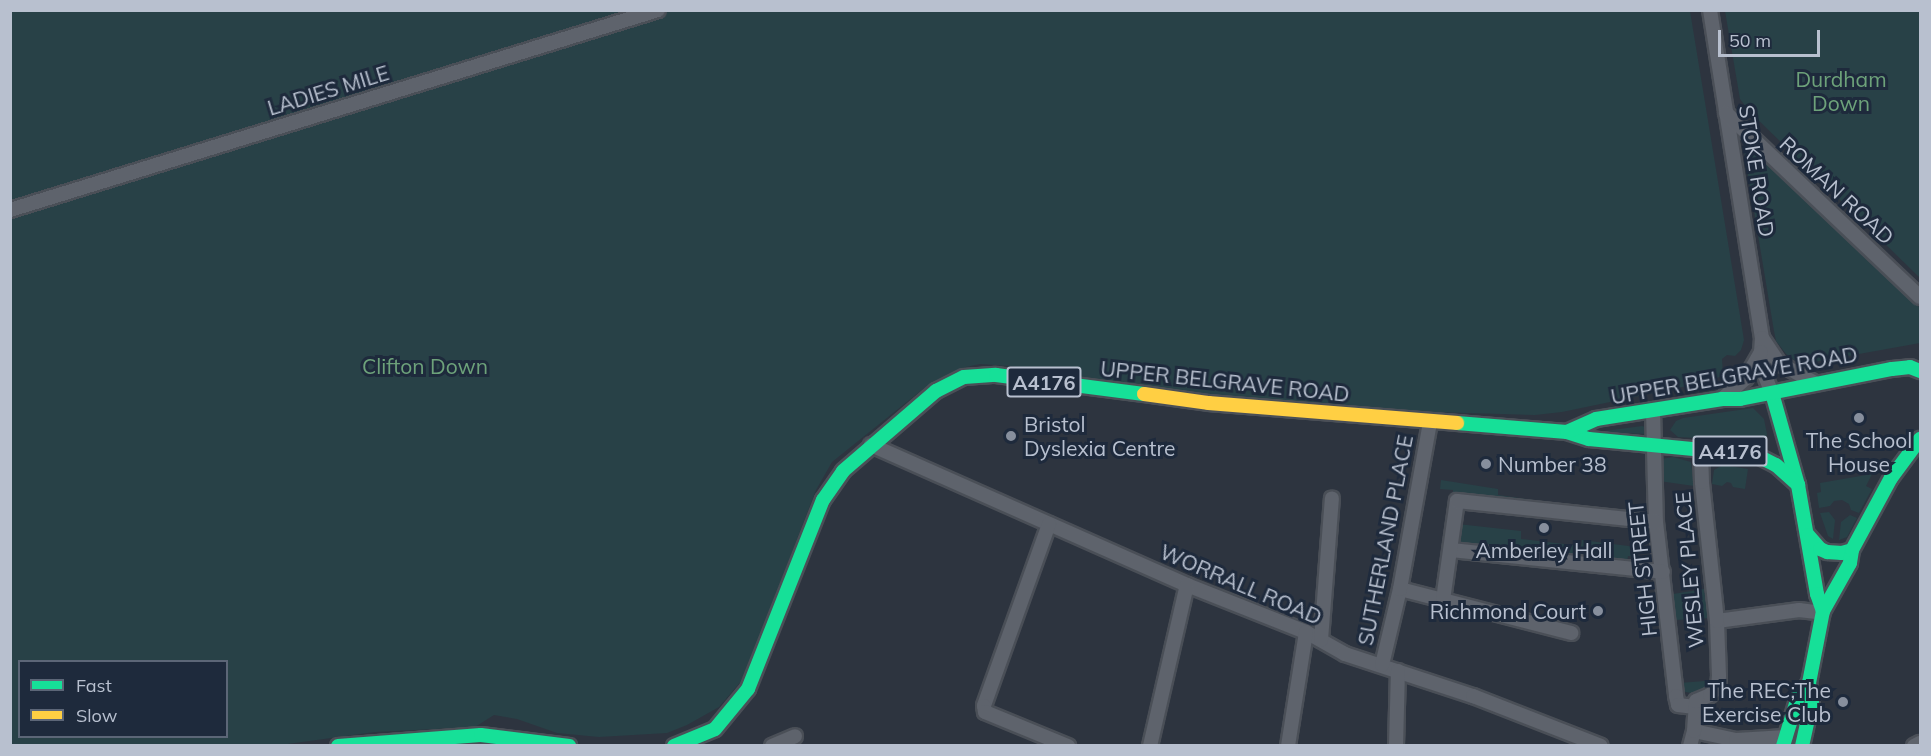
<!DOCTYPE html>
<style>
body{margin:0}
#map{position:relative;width:1931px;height:756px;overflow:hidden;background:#2d343f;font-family:Mulish,sans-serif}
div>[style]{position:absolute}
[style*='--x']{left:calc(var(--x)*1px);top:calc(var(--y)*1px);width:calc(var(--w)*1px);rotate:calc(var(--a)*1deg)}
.green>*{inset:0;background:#284147}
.roads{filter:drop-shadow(2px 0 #4a4f57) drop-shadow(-2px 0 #4a4f57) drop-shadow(0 2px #4a4f57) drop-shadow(0 -2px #4a4f57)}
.street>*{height:14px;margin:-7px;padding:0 7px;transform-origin:7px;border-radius:7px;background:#5e636c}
.fast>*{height:14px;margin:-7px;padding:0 7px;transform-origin:7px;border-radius:7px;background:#16e098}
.slow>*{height:14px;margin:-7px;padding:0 7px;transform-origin:7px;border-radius:7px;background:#ffcf43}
.dots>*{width:16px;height:16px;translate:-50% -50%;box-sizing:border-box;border:3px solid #1e2a3c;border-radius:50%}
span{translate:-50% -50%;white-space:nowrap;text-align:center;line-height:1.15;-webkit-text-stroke:6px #1e2a3c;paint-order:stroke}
.shield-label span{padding:2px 4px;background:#1e2a3c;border:2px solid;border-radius:4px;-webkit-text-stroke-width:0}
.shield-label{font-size:20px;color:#b8c0cf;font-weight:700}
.park-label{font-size:21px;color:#6da27a}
.street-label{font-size:21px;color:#b8c0cf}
.poi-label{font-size:21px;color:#b8c0cf}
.left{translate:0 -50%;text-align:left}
.right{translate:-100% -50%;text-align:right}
.frame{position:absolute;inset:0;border:12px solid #b8c0cf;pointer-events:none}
.legend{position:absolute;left:18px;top:660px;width:210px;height:78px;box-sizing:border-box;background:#1e2a3c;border:2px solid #5c6677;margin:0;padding:8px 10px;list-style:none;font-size:18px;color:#b8c0cf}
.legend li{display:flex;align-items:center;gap:12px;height:30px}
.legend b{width:30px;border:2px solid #5c6677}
.scale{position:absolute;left:1718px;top:30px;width:102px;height:27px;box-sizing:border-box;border:3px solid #b8c0cf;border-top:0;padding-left:8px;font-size:18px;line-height:21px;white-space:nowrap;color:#b8c0cf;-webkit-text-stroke:4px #1e2a3c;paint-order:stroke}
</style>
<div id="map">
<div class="green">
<i style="clip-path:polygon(evenodd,10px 11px,1690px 11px,1744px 340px,1741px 350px,1735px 356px,1727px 355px,1722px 359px,1723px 375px,1711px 381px,1562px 412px,1535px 415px,1433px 412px,1197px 394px,1009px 366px,980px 364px,966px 367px,923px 389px,832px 462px,816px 490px,743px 679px,719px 707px,687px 725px,667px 733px,599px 737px,557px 733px,517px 719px,494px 715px,475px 727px,375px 732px,273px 746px,11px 745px,10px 11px,20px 662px,226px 662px,226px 736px,20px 736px,20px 662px)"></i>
<i style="clip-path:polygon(1725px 11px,1920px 11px,1920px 278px,1749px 111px,1740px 99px)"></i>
<i style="clip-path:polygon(1748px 147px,1754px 147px,1920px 308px,1920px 343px,1809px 363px,1794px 360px,1786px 354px,1776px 341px,1774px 331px,1744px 151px)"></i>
<i style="clip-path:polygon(1753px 408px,1764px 419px,1767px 434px,1765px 442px,1678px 437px,1670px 430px,1676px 421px,1683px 418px)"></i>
<i style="clip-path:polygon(1642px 426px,1645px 427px,1645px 434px,1597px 432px)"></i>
<i style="clip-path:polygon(1673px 457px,1691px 462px,1694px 486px,1659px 481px,1661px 459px)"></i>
<i style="clip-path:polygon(1723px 465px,1748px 469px,1745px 489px,1733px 487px,1731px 483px,1727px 482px,1722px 486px,1712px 484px,1714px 470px)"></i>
<i style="clip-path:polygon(1872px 474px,1866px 486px,1872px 489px,1859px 513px,1851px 510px,1849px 504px,1842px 500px,1834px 501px,1830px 506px,1819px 508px,1817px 493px,1821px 492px,1820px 483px)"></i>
<i style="clip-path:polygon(1441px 480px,1498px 489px,1498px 495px,1553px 503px,1553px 508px,1453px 495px,1453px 490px,1440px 489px)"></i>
<i style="clip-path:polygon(1829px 512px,1835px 520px,1833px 539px,1828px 536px,1820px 513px)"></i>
<i style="clip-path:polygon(1850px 515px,1857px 518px,1847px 537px,1839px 540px,1841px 522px)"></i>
<i style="clip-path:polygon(1458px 524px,1521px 531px,1521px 539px,1581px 546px,1582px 540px,1636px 547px,1635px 557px,1628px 556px,1627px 563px,1456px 545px)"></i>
<i style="clip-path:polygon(1704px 589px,1710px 618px,1676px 620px,1673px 594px)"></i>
<i style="clip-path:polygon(1705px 681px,1715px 682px,1702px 690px,1691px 693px,1681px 691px,1679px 683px)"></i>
</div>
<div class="roads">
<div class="street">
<i style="--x:1710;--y:10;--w:332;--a:81"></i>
<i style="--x:1762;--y:338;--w:14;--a:94"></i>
<i style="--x:1761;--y:352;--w:24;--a:81"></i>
<i style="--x:1765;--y:376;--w:18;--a:68"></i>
<i style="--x:1726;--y:113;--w:267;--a:43.5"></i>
<i style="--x:10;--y:210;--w:678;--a:-17.15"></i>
<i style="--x:1762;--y:338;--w:30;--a:56"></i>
<i style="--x:1779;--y:363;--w:41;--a:29.1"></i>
<i style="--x:1722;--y:399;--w:32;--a:-41"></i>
<i style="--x:1746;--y:378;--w:30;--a:-60"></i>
<i style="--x:1653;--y:410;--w:112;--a:88.5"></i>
<i style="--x:1656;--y:522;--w:175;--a:83.4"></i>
<i style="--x:1676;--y:696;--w:9;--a:77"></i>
<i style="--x:1678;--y:705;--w:17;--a:7"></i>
<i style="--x:871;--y:445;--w:346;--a:23.9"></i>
<i style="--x:1187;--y:585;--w:128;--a:21.6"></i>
<i style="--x:1306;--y:632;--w:45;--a:29.4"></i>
<i style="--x:1345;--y:654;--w:135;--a:18.2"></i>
<i style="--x:1473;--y:696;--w:137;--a:21.3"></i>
<i style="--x:1049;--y:524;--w:193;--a:109.7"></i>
<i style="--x:984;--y:706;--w:6;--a:81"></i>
<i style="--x:985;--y:712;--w:90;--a:22.3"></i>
<i style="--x:1451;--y:550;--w:213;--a:5.9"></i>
<i style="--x:1400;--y:589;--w:177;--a:14.4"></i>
<i style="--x:1443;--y:600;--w:100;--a:-82"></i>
<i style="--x:1457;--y:501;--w:200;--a:6"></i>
<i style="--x:1717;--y:621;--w:83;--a:-7.6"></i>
<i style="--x:1799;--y:610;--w:24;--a:7"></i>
<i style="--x:1321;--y:640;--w:142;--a:-85.6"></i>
<i style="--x:1382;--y:665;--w:78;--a:-76.7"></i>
<i style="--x:1400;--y:589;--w:170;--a:-79.8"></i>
<i style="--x:1694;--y:731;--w:43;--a:12.1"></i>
<i style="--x:1736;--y:740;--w:50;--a:-3.4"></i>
<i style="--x:772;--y:746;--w:25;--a:-23"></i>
<i style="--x:1150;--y:746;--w:165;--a:-77.1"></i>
<i style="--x:1288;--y:746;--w:115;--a:-81"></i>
<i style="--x:1396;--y:746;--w:75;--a:-88.5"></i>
<i style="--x:1690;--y:746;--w:16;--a:-75"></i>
<i style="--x:1694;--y:731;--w:30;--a:-86"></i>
<i style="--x:1696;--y:701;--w:15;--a:-23"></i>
<i style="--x:1710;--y:695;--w:11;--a:-45"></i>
<i style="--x:1718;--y:687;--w:11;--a:-85"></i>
<i style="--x:1719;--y:676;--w:55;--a:-92.1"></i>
<i style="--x:1717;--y:621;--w:140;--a:-96.2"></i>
<i style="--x:1702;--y:482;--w:32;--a:-92"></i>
<i style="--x:1914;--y:746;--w:7;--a:-27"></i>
</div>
<div class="fast">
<i style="--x:1772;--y:393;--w:96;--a:74.2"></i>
<i style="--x:1798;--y:485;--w:111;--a:80.1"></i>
<i style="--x:1817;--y:594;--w:18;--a:71"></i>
<i style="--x:1823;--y:611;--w:73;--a:101"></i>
<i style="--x:1809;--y:683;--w:18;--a:81"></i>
<i style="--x:1812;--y:701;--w:46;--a:102.5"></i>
<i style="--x:1457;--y:423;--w:110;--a:4.7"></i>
<i style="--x:1567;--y:432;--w:23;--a:18"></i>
<i style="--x:1589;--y:439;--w:168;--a:5.5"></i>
<i style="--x:1756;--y:455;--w:22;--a:27"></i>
<i style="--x:1776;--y:465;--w:30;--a:42"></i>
<i style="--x:1567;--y:432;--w:32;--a:-24"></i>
<i style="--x:1596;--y:419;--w:128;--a:-9"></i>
<i style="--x:1722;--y:399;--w:18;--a:0"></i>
<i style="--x:1740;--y:399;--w:155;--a:-11.2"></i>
<i style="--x:1892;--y:369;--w:18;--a:-6"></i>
<i style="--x:1910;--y:367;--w:11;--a:22"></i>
<i style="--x:1808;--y:535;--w:18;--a:49"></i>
<i style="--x:1820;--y:549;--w:8;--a:23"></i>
<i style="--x:1827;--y:552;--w:15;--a:4"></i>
<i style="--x:1842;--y:553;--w:10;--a:-17"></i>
<i style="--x:1823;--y:611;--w:55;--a:-60.6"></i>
<i style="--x:1850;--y:563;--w:13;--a:-81"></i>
<i style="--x:1852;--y:550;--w:82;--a:-61.6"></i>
<i style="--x:1891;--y:478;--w:49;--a:-53.4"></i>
<i style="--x:338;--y:746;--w:143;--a:-4.4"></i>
<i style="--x:481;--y:735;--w:89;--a:7.1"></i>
<i style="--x:674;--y:746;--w:44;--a:-22.5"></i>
<i style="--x:715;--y:729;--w:52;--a:-50.5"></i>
<i style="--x:748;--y:689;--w:203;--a:-68.4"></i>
<i style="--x:823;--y:500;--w:35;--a:-55"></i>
<i style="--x:843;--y:471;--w:123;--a:-40.7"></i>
<i style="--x:936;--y:391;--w:31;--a:-27"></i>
<i style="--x:964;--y:377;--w:32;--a:-4"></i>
<i style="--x:996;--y:375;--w:149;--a:7.3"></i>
<i style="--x:1783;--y:746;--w:51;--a:-73"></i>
<i style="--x:1798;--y:697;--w:18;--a:-52"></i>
</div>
<div class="slow">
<i style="--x:1144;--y:394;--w:66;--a:7.9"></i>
<i style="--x:1209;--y:403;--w:249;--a:4.6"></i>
</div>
</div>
<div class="dots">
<i style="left:1859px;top:418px;background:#878f9d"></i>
<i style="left:1011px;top:436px;background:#878f9d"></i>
<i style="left:1486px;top:464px;background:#878f9d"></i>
<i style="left:1544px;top:528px;background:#878f9d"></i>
<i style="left:1598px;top:611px;background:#878f9d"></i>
<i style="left:1843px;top:702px;background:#878f9d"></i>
</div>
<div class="shield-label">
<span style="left:1044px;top:382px">A4176</span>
<span style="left:1730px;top:451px">A4176</span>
</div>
<div class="park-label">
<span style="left:1841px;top:91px">Durdham<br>Down</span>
<span style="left:425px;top:366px">Clifton Down</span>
</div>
<div class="street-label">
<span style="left:328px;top:90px;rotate:-17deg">LADIES MILE</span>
<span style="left:1757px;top:171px;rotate:81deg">STOKE ROAD</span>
<span style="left:1837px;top:190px;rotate:43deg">ROMAN ROAD</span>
<span style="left:1734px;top:375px;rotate:-10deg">UPPER BELGRAVE ROAD</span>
<span style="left:1225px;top:381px;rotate:6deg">UPPER BELGRAVE ROAD</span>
<span style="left:1385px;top:540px;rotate:-79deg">SUTHERLAND PLACE</span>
<span style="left:1642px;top:569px;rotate:-96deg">HIGH STREET</span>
<span style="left:1689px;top:570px;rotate:-95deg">WESLEY PLACE</span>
<span style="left:1241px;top:584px;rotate:23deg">WORRALL ROAD</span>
</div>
<div class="poi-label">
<span class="left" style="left:1024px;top:436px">Bristol<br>Dyslexia Centre</span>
<span style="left:1859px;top:452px">The School<br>House</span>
<span class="left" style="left:1498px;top:464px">Number 38</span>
<span style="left:1544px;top:550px">Amberley Hall</span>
<span class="right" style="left:1586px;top:611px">Richmond Court</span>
<span class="right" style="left:1831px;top:702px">The REC;The<br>Exercise Club</span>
</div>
<div class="frame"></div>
<ul class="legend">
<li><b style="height:8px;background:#16e098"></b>Fast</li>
<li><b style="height:8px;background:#ffcf43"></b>Slow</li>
</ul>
<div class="scale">50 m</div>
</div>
